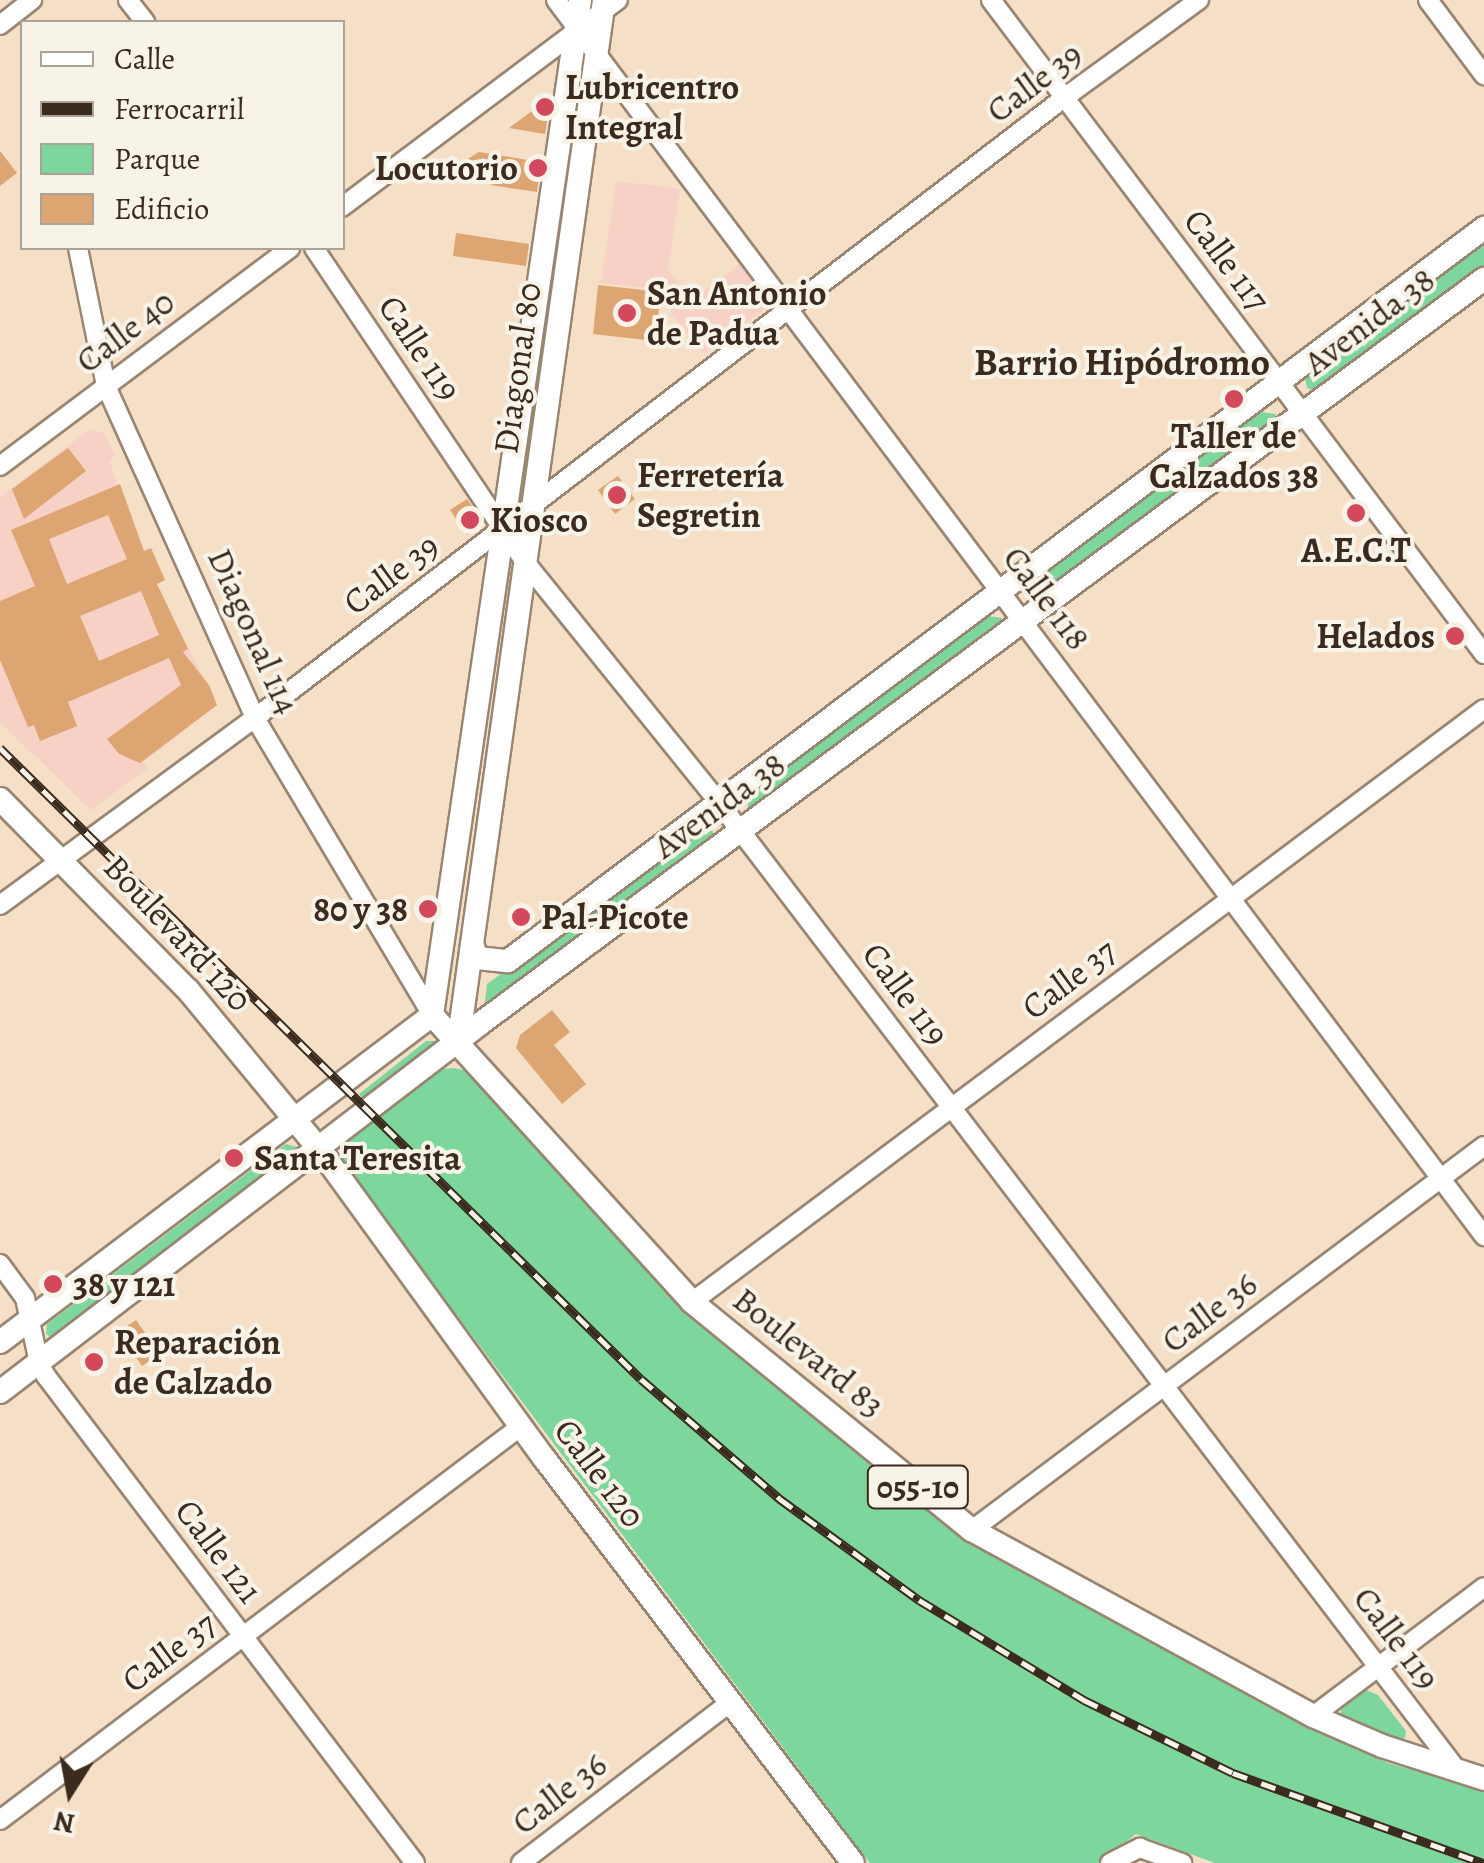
<!DOCTYPE html>
<meta charset="utf-8">
<style>
body{margin:0}
#map{position:relative;width:1484px;height:1863px;overflow:hidden;background:#f5e0c7;font-family:Alegreya,serif}
div>[style]{position:absolute}
[style*='--x']{left:calc(var(--x)*1px);top:calc(var(--y)*1px);width:calc(var(--w)*1px);rotate:calc(var(--a)*1deg)}
.built>*{inset:0;background:#f7d1c6}
.green>*{inset:0;background:#7dd69c}
.building>*{inset:0;background:#dca571}
.roads{filter:drop-shadow(2px 0 #988572) drop-shadow(-2px 0 #988572) drop-shadow(0 2px #988572) drop-shadow(0 -2px #988572)}
.minor>*{height:18px;margin:-9px;padding:0 9px;transform-origin:9px;border-radius:9px;background:#fff}
.major>*{height:22px;margin:-11px;padding:0 11px;transform-origin:11px;border-radius:11px;background:#fff}
.rail>*{height:9px;margin-top:-4.5px;transform-origin:0;background:repeating-linear-gradient(90deg,#f7f3e8 0 15px,#3b2a1e 0 30px);box-sizing:border-box;border-block:2px solid #3b2a1e}
.dots>*{width:28px;height:28px;translate:-50% -50%;box-sizing:border-box;border:5px solid #f7f3e8;border-radius:50%}
span{translate:-50% -50%;white-space:nowrap;text-align:center;line-height:1.15;-webkit-text-stroke:8px #f7f3e8;paint-order:stroke}
.shield-label span{padding:2px 8px;background:#f7f3e8;border:2px solid;border-radius:8px;-webkit-text-stroke-width:0}
.shield-label{font-size:32px;color:#3b2a1e;font-weight:700}
.street-label{font-size:35px;color:#3b2a1e}
.poi-label{font-size:35px;color:#3b2a1e;font-weight:700}
.left{translate:0 -50%;text-align:left}
.right{translate:-100% -50%;text-align:right}
.neighbourhood-label{font-size:38px;color:#3b2a1e;font-weight:700}
.legend{position:absolute;left:20px;top:20px;width:325px;height:230px;box-sizing:border-box;background:#f7f3e8;border:2px solid #aca397;margin:0;padding:12px 18px;list-style:none;font-size:30px;color:#3b2a1e}
.legend li{display:flex;align-items:center;gap:20px;height:50px}
.legend b{width:50px;border:2px solid #aca397}
.north{position:absolute;left:20px;top:1743px;width:100px;height:100px;-webkit-text-stroke:8px #f7f3e8;paint-order:stroke;rotate:191deg;font-size:28px;font-weight:700;line-height:40px;text-align:center;color:#3b2a1e}
.north::after{content:'';display:block;margin:auto;width:35px;height:45px;background:#3b2a1e;clip-path:polygon(50% 0,100% 100%,50% 72%,0 100%)}
</style>
<div id="map">
<div class="built">
<i style="clip-path:polygon(616px 181px,680px 189px,668px 270px,692px 300px,741px 263px,770px 299px,769px 306px,704px 354px,672px 314px,667px 291px,654px 296px,651px 288px,601px 283px)"></i>
<i style="clip-path:polygon(90px 429px,105px 434px,115px 456px,109px 460px,126px 508px,144px 551px,151px 548px,165px 580px,157px 584px,217px 705px,144px 762px,148px 768px,91px 810px,0 722px,0 497px)"></i>
</div>
<div class="green">
<i style="clip-path:polygon(1484px 244px,1484px 270px,1321px 392px,1307px 388px,1305px 377px)"></i>
<i style="clip-path:polygon(1261px 412px,1276px 414px,1274px 428px,1042px 601px,1029px 597px,1030px 586px)"></i>
<i style="clip-path:polygon(987px 616px,1002px 618px,1001px 632px,759px 810px,748px 808px,747px 796px)"></i>
<i style="clip-path:polygon(700px 830px,713px 831px,712px 844px,484px 1010px,487px 984px)"></i>
<i style="clip-path:polygon(426px 1041px,438px 1041px,435px 1054px,369px 1105px,359px 1094px)"></i>
<i style="clip-path:polygon(454px 1068px,473px 1072px,687px 1313px,965px 1538px,1274px 1710px,1388px 1763px,1484px 1790px,1484px 1863px,1215px 1863px,1136px 1834px,1098px 1863px,870px 1863px,342px 1163px,343px 1148px,351px 1136px,438px 1069px)"></i>
<i style="clip-path:polygon(286px 1144px,300px 1148px,298px 1161px,54px 1339px,46px 1334px,47px 1324px)"></i>
<i style="clip-path:polygon(1366px 1690px,1378px 1695px,1406px 1731px,1405px 1738px,1398px 1742px,1341px 1721px,1341px 1710px)"></i>
</div>
<div class="building">
<i style="clip-path:polygon(551px 97px,545px 134px,509px 128px)"></i>
<i style="clip-path:polygon(0 151px,17px 173px,0 186px)"></i>
<i style="clip-path:polygon(479px 152px,541px 162px,537px 192px,463px 181px,466px 160px)"></i>
<i style="clip-path:polygon(456px 233px,529px 244px,526px 266px,453px 256px)"></i>
<i style="clip-path:polygon(598px 285px,661px 292px,655px 341px,593px 334px)"></i>
<i style="clip-path:polygon(68px 448px,86px 471px,24px 519px,12px 489px)"></i>
<i style="clip-path:polygon(618px 476px,635px 499px,615px 514px,598px 490px)"></i>
<i style="clip-path:polygon(evenodd,120px 484px,144px 551px,151px 548px,165px 580px,157px 584px,188px 649px,183px 652px,209px 685px,217px 705px,140px 763px,119px 754px,107px 739px,181px 685px,169px 658px,68px 702px,77px 726px,40px 741px,34px 725px,28px 727px,0 660px,0 601px,35px 586px,11px 530px,120px 484px,108px 515px,127px 559px,67px 584px,49px 539px,108px 515px,120px 484px,141px 591px,159px 635px,99px 661px,80px 616px,141px 591px)"></i>
<i style="clip-path:polygon(467px 499px,482px 520px,481px 526px,467px 535px,450px 510px)"></i>
<i style="clip-path:polygon(552px 1010px,570px 1032px,554px 1045px,586px 1084px,562px 1104px,516px 1048px,520px 1035px)"></i>
<i style="clip-path:polygon(136px 1320px,160px 1354px,142px 1366px,118px 1332px)"></i>
</div>
<div class="roads">
<div class="minor">
<i style="--x:128;--y:0;--w:28;--a:52"></i>
<i style="--x:556;--y:0;--w:1546;--a:53.1"></i>
<i style="--x:991;--y:0;--w:819;--a:52.99"></i>
<i style="--x:1428;--y:0;--w:94;--a:53.3"></i>
<i style="--x:0;--y:25;--w:41;--a:-38"></i>
<i style="--x:342;--y:207;--w:345;--a:-36.9"></i>
<i style="--x:78;--y:248;--w:141;--a:78.5"></i>
<i style="--x:106;--y:386;--w:364;--a:65.8"></i>
<i style="--x:255;--y:718;--w:346;--a:59.2"></i>
<i style="--x:314;--y:248;--w:378;--a:56.1"></i>
<i style="--x:525;--y:562;--w:311;--a:51.1"></i>
<i style="--x:720;--y:804;--w:1215;--a:52.66"></i>
<i style="--x:0;--y:466;--w:363;--a:-36.9"></i>
<i style="--x:0;--y:905;--w:316;--a:-36.3"></i>
<i style="--x:255;--y:718;--w:1019;--a:-37.47"></i>
<i style="--x:1064;--y:98;--w:167;--a:-36"></i>
<i style="--x:0;--y:1264;--w:42;--a:53.7"></i>
<i style="--x:25;--y:1298;--w:66;--a:77.8"></i>
<i style="--x:39;--y:1363;--w:15;--a:62"></i>
<i style="--x:46;--y:1376;--w:611;--a:52.85"></i>
<i style="--x:692;--y:1302;--w:989;--a:-36.82"></i>
<i style="--x:972;--y:1530;--w:640;--a:-36.87"></i>
<i style="--x:1313;--y:1716;--w:214;--a:-37"></i>
<i style="--x:0;--y:1820;--w:652;--a:-37.08"></i>
<i style="--x:521;--y:1863;--w:265;--a:-37.5"></i>
<i style="--x:1110;--y:1863;--w:34;--a:-27"></i>
<i style="--x:1140;--y:1848;--w:45;--a:19.7"></i>
</div>
<div class="major">
<i style="--x:0;--y:799;--w:268;--a:45.5"></i>
<i style="--x:188;--y:990;--w:207;--a:50.5"></i>
<i style="--x:320;--y:1150;--w:381;--a:54"></i>
<i style="--x:544;--y:1458;--w:509;--a:52.66"></i>
<i style="--x:472;--y:944;--w:15;--a:70"></i>
<i style="--x:477;--y:958;--w:31;--a:6"></i>
<i style="--x:508;--y:961;--w:1221;--a:-36.91"></i>
<i style="--x:432;--y:1015;--w:387;--a:47.8"></i>
<i style="--x:692;--y:1302;--w:361;--a:39.2"></i>
<i style="--x:972;--y:1530;--w:388;--a:28.6"></i>
<i style="--x:1313;--y:1716;--w:75;--a:23.5"></i>
<i style="--x:1382;--y:1746;--w:107;--a:17.9"></i>
<i style="--x:432;--y:1015;--w:1026;--a:-81.7"></i>
<i style="--x:458;--y:1044;--w:1054;--a:-82.04"></i>
<i style="--x:0;--y:1342;--w:542;--a:-37.12"></i>
<i style="--x:0;--y:1392;--w:606;--a:-37.49"></i>
<i style="--x:481;--y:1023;--w:1249;--a:-36.57"></i>
</div>
</div>
<div class="rail">
<i style="--x:0;--y:748;--w:899;--a:44.55"></i>
<i style="--x:641;--y:1379;--w:184;--a:40.8"></i>
<i style="--x:780;--y:1499;--w:172;--a:36"></i>
<i style="--x:919;--y:1600;--w:193;--a:31.2"></i>
<i style="--x:1084;--y:1700;--w:166;--a:26.1"></i>
<i style="--x:1233;--y:1773;--w:266;--a:19.8"></i>
</div>
<div class="dots">
<i style="left:545px;top:107px;background:#d1495b"></i>
<i style="left:538px;top:168px;background:#d1495b"></i>
<i style="left:627px;top:313px;background:#d1495b"></i>
<i style="left:1234px;top:399px;background:#d1495b"></i>
<i style="left:617px;top:495px;background:#d1495b"></i>
<i style="left:1356px;top:513px;background:#d1495b"></i>
<i style="left:470px;top:520px;background:#d1495b"></i>
<i style="left:1455px;top:636px;background:#d1495b"></i>
<i style="left:428px;top:909px;background:#d1495b"></i>
<i style="left:521px;top:917px;background:#d1495b"></i>
<i style="left:234px;top:1158px;background:#d1495b"></i>
<i style="left:53px;top:1284px;background:#d1495b"></i>
<i style="left:94px;top:1362px;background:#d1495b"></i>
</div>
<div class="shield-label">
<span style="left:918px;top:1487px">055-10</span>
</div>
<div class="street-label">
<span style="left:1034px;top:82px;rotate:-37deg">Calle 39</span>
<span style="left:1227px;top:260px;rotate:53deg">Calle 117</span>
<span style="left:1369px;top:321px;rotate:-37deg">Avenida 38</span>
<span style="left:125px;top:331px;rotate:-37deg">Calle 40</span>
<span style="left:420px;top:348px;rotate:56deg">Calle 119</span>
<span style="left:517px;top:368px;rotate:-82deg">Diagonal 80</span>
<span style="left:391px;top:574px;rotate:-37deg">Calle 39</span>
<span style="left:1047px;top:598px;rotate:53deg">Calle 118</span>
<span style="left:254px;top:631px;rotate:66deg">Diagonal 114</span>
<span style="left:719px;top:805px;rotate:-36deg">Avenida 38</span>
<span style="left:178px;top:933px;rotate:47deg">Boulevard 120</span>
<span style="left:1069px;top:979px;rotate:-37deg">Calle 37</span>
<span style="left:906px;top:994px;rotate:53deg">Calle 119</span>
<span style="left:1209px;top:1312px;rotate:-37deg">Calle 36</span>
<span style="left:809px;top:1352px;rotate:39deg">Boulevard 83</span>
<span style="left:600px;top:1473px;rotate:53deg">Calle 120</span>
<span style="left:219px;top:1551px;rotate:53deg">Calle 121</span>
<span style="left:1397px;top:1638px;rotate:53deg">Calle 119</span>
<span style="left:169px;top:1652px;rotate:-37deg">Calle 37</span>
<span style="left:559px;top:1793px;rotate:-38deg">Calle 36</span>
</div>
<div class="poi-label">
<span class="left" style="left:565px;top:107px">Lubricentro<br>Integral</span>
<span class="right" style="left:518px;top:168px">Locutorio</span>
<span class="left" style="left:647px;top:313px">San Antonio<br>de Padua</span>
<span style="left:1234px;top:456px">Taller de<br>Calzados 38</span>
<span class="left" style="left:637px;top:495px">Ferretería<br>Segretin</span>
<span class="left" style="left:490px;top:520px">Kiosco</span>
<span style="left:1356px;top:550px">A.E.C.T</span>
<span class="right" style="left:1435px;top:636px">Helados</span>
<span class="right" style="left:408px;top:909px">80 y 38</span>
<span class="left" style="left:541px;top:917px">Pal-Picote</span>
<span class="left" style="left:254px;top:1158px">Santa Teresita</span>
<span class="left" style="left:73px;top:1284px">38 y 121</span>
<span class="left" style="left:114px;top:1362px">Reparación<br>de Calzado</span>
</div>
<div class="neighbourhood-label">
<span style="left:1122px;top:363px">Barrio Hipódromo</span>
</div>
<ul class="legend">
<li><b style="height:12px;background:#fff"></b>Calle</li>
<li><b style="height:12px;background:#3b2a1e"></b>Ferrocarril</li>
<li><b style="height:28px;background:#7dd69c"></b>Parque</li>
<li><b style="height:28px;background:#dca571"></b>Edificio</li>
</ul>
<div class="north">N</div>
</div>
